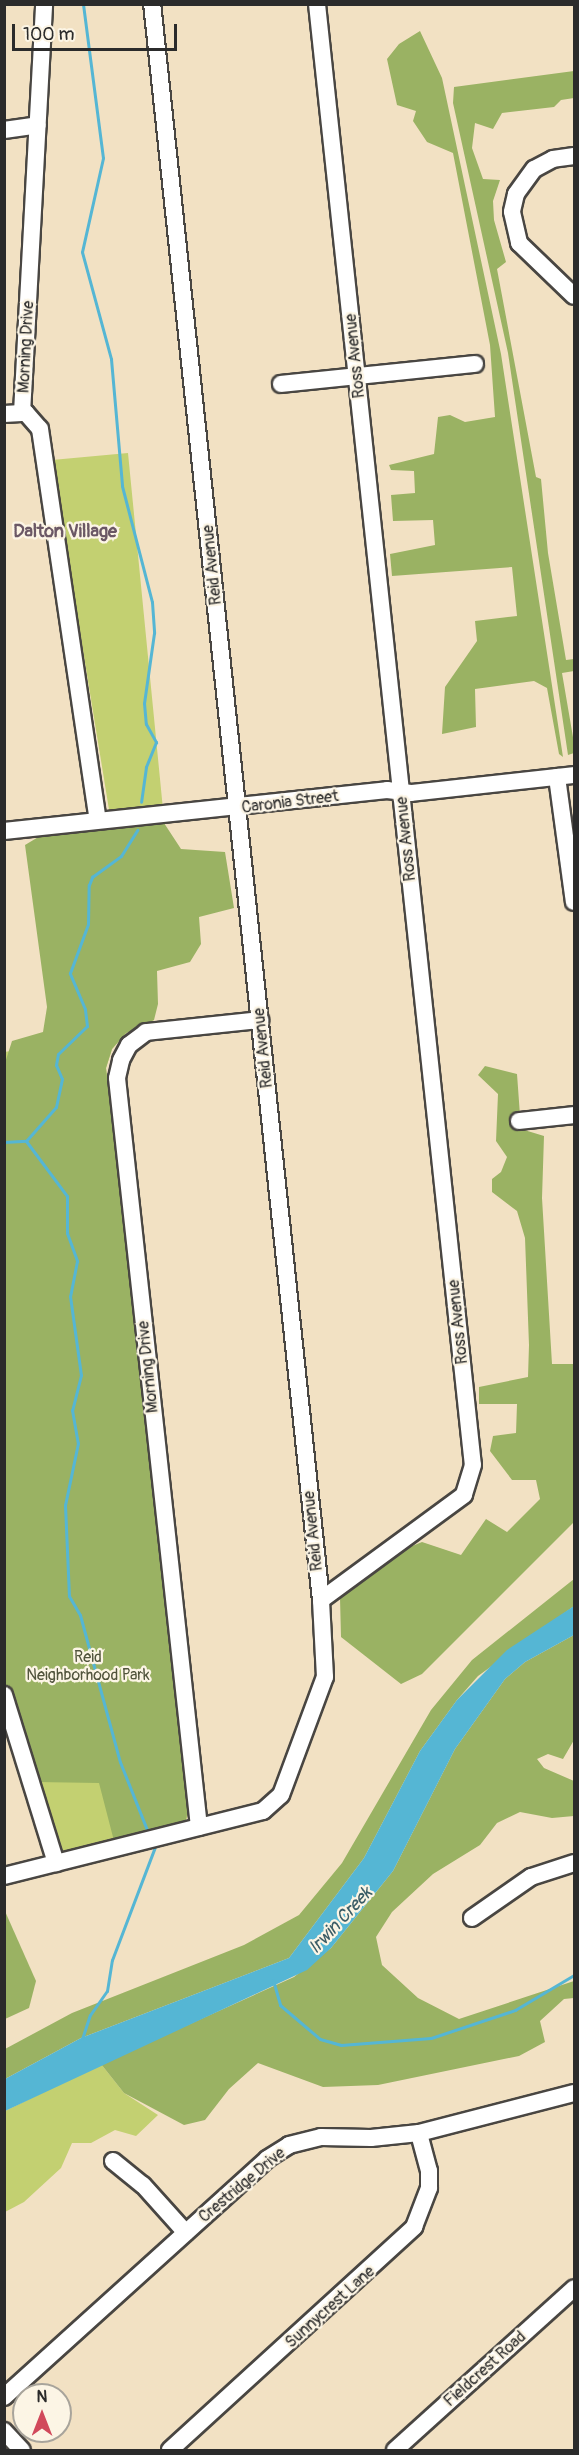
<!DOCTYPE html>
<style>
body{margin:0}
#map{position:relative;width:579px;height:2455px;overflow:hidden;background:#f2e1c3;font-family:Pangolin,sans-serif}
div>[style]{position:absolute}
[style*='--x']{left:calc(var(--x)*1px);top:calc(var(--y)*1px);width:calc(var(--w)*1px);rotate:calc(var(--a)*1deg)}
.green>*{inset:0;background:#c3d071}
.forest>*{inset:0;background:#9ab263}
.water>*{inset:0;background:#55b6d4}
.stream>*{height:3px;margin:-1.5px;padding:0 1.5px;transform-origin:1.5px;border-radius:1.5px;background:#55b6d4}
.roads{filter:drop-shadow(2px 0 #494642) drop-shadow(-2px 0 #494642) drop-shadow(0 2px #494642) drop-shadow(0 -2px #494642)}
.minor>*{height:16px;margin:-8px;padding:0 8px;transform-origin:8px;border-radius:8px;background:#fff}
span{translate:-50% -50%;white-space:nowrap;text-align:center;line-height:1.15;-webkit-text-stroke:4.5px #fcf5e5;paint-order:stroke}
.street-label{font-size:16px;color:#2b2b2b}
.park-label{font-size:16px;color:#51543c}
.neighbourhood-label{font-size:18px;color:#6b5865;font-weight:700}
.water-label{font-size:18px;color:#3a5c66;font-style:italic}
.frame{position:absolute;inset:0;border:6px solid #2b2b2b;pointer-events:none}
.north{position:absolute;left:12px;top:2383px;width:60px;height:60px;box-sizing:border-box;background:#fcf5e5;border:2px solid #a8a49b;border-radius:50%;rotate:0deg;font-size:16px;font-weight:700;line-height:24px;text-align:center;color:#2b2b2b}
.north::after{content:'';display:block;margin:auto;width:21px;height:27px;background:#d1495b;clip-path:polygon(50% 0,100% 100%,50% 72%,0 100%)}
.scale{position:absolute;left:12px;top:24px;width:165px;height:27px;box-sizing:border-box;border:3px solid #2b2b2b;border-top:0;padding-left:8px;font-size:18px;line-height:21px;white-space:nowrap;color:#2b2b2b;-webkit-text-stroke:4px #fcf5e5;paint-order:stroke}
</style>
<div id="map">
<div class="green">
<i style="clip-path:polygon(128px 453px,177px 952px,146px 955px,154px 1020px,126px 1033px,112px 1049px,106px 1068px,188px 1815px,186px 1820px,59px 1855px,5px 1684px,4px 1052px,60px 1044px,40px 836px,112px 828px,52px 460px)"></i>
<i style="clip-path:polygon(101px 2064px,124px 2093px,158px 2115px,136px 2136px,115px 2130px,91px 2143px,72px 2143px,61px 2168px,24px 2202px,5px 2212px,5px 2111px)"></i>
</div>
<div class="forest">
<i style="clip-path:polygon(420px 31px,442px 78px,501px 354px,563px 757px,559px 754px,547px 688px,534px 681px,475px 689px,476px 727px,442px 734px,445px 687px,477px 641px,475px 621px,517px 616px,512px 567px,392px 576px,390px 554px,435px 545px,433px 520px,393px 521px,391px 495px,415px 493px,414px 471px,391px 470px,389px 465px,434px 454px,438px 417px,450px 415px,465px 422px,495px 417px,490px 345px,453px 153px,427px 142px,413px 121px,416px 111px,397px 105px,387px 59px,399px 44px)"></i>
<i style="clip-path:polygon(574px 71px,574px 98px,561px 100px,554px 107px,502px 113px,493px 129px,475px 123px,472px 148px,483px 179px,500px 180px,493px 201px,494px 220px,506px 262px,497px 269px,536px 477px,541px 479px,548px 553px,566px 660px,574px 659px,574px 671px,562px 673px,574px 743px,574px 753px,568px 755px,508px 353px,453px 103px,454px 87px)"></i>
<i style="clip-path:polygon(164px 823px,181px 849px,225px 852px,234px 908px,199px 917px,201px 944px,190px 962px,157px 971px,158px 1004px,154px 1020px,126px 1033px,112px 1049px,106px 1068px,188px 1808px,186px 1820px,180px 1824px,114px 1841px,99px 1783px,36px 1782px,5px 1684px,4px 1066px,12px 1041px,43px 1032px,47px 1007px,25px 845px,40px 836px)"></i>
<i style="clip-path:polygon(485px 1066px,517px 1074px,521px 1129px,544px 1136px,542px 1198px,552px 1364px,574px 1364px,574px 1522px,422px 1674px,401px 1684px,341px 1637px,340px 1598px,393px 1554px,422px 1542px,461px 1555px,486px 1519px,507px 1532px,540px 1499px,536px 1480px,512px 1480px,490px 1451px,493px 1436px,516px 1433px,517px 1404px,479px 1404px,479px 1387px,528px 1377px,529px 1345px,525px 1238px,517px 1211px,492px 1192px,492px 1179px,501px 1172px,507px 1157px,496px 1141px,498px 1094px,478px 1075px)"></i>
<i style="clip-path:polygon(574px 1579px,574px 1606px,478px 1676px,457px 1700px,420px 1751px,364px 1858px,289px 1958px,81px 2038px,5px 2079px,5px 2049px,72px 2013px,244px 1945px,299px 1915px,342px 1863px,431px 1710px,472px 1660px)"></i>
<i style="clip-path:polygon(574px 1635px,574px 1740px,563px 1759px,548px 1754px,537px 1759px,544px 1768px,574px 1781px,574px 1816px,552px 1818px,520px 1812px,497px 1823px,480px 1845px,433px 1874px,392px 1912px,376px 1937px,382px 1965px,418px 1998px,459px 2019px,574px 1981px,574px 1998px,564px 1999px,540px 2021px,545px 2042px,519px 2056px,378px 2085px,323px 2087px,258px 2063px,229px 2089px,205px 2120px,184px 2125px,124px 2093px,101px 2064px,294px 1977px,331px 1948px,393px 1871px,455px 1749px,505px 1679px,525px 1662px)"></i>
<i style="clip-path:polygon(4px 1909px,36px 1981px,29px 2008px,5px 2019px)"></i>
</div>
<div class="water">
<i style="clip-path:polygon(574px 1606px,574px 1635px,525px 1662px,505px 1679px,455px 1749px,393px 1871px,331px 1948px,307px 1970px,5px 2111px,5px 2079px,81px 2038px,289px 1958px,364px 1858px,420px 1751px,457px 1700px,507px 1650px)"></i>
</div>
<div class="stream">
<i style="--x:83;--y:4;--w:155;--a:82.6"></i>
<i style="--x:103;--y:158;--w:96;--a:102.6"></i>
<i style="--x:82;--y:252;--w:111;--a:74.8"></i>
<i style="--x:111;--y:359;--w:127;--a:85"></i>
<i style="--x:122;--y:486;--w:120;--a:75.5"></i>
<i style="--x:152;--y:602;--w:31;--a:86"></i>
<i style="--x:154;--y:633;--w:71;--a:98.1"></i>
<i style="--x:144;--y:703;--w:21;--a:85"></i>
<i style="--x:146;--y:724;--w:21;--a:61"></i>
<i style="--x:156;--y:742;--w:27;--a:112"></i>
<i style="--x:146;--y:767;--w:35;--a:98"></i>
<i style="--x:26;--y:1141;--w:69;--a:53.3"></i>
<i style="--x:67;--y:1196;--w:37;--a:90"></i>
<i style="--x:67;--y:1233;--w:30;--a:70"></i>
<i style="--x:77;--y:1261;--w:36;--a:101"></i>
<i style="--x:70;--y:1296;--w:80;--a:82.1"></i>
<i style="--x:81;--y:1375;--w:36;--a:104"></i>
<i style="--x:72;--y:1410;--w:34;--a:80"></i>
<i style="--x:78;--y:1443;--w:63;--a:101.8"></i>
<i style="--x:65;--y:1505;--w:91;--a:87.5"></i>
<i style="--x:69;--y:1596;--w:22;--a:60"></i>
<i style="--x:80;--y:1615;--w:152;--a:74.8"></i>
<i style="--x:120;--y:1762;--w:73;--a:68.3"></i>
<i style="--x:4;--y:1142;--w:22;--a:-3"></i>
<i style="--x:26;--y:1141;--w:45;--a:-48.6"></i>
<i style="--x:56;--y:1107;--w:29;--a:-78"></i>
<i style="--x:62;--y:1079;--w:15;--a:-113"></i>
<i style="--x:56;--y:1065;--w:11;--a:-80"></i>
<i style="--x:58;--y:1054;--w:40;--a:-44"></i>
<i style="--x:87;--y:1026;--w:17;--a:-97"></i>
<i style="--x:85;--y:1009;--w:39;--a:-113"></i>
<i style="--x:70;--y:973;--w:52;--a:-69.8"></i>
<i style="--x:88;--y:924;--w:39;--a:-89"></i>
<i style="--x:89;--y:885;--w:9;--a:-69"></i>
<i style="--x:92;--y:877;--w:36;--a:-36"></i>
<i style="--x:121;--y:856;--w:31;--a:-58"></i>
<i style="--x:273;--y:1980;--w:26;--a:74"></i>
<i style="--x:280;--y:2005;--w:52;--a:40.4"></i>
<i style="--x:320;--y:2039;--w:22;--a:16"></i>
<i style="--x:341;--y:2045;--w:90;--a:-4.4"></i>
<i style="--x:431;--y:2038;--w:89;--a:-18.4"></i>
<i style="--x:515;--y:2010;--w:69;--a:-30.7"></i>
<i style="--x:82;--y:2039;--w:25;--a:-72"></i>
<i style="--x:90;--y:2015;--w:29;--a:-55"></i>
<i style="--x:107;--y:1991;--w:31;--a:-81"></i>
<i style="--x:112;--y:1960;--w:121;--a:-69.2"></i>
</div>
<div class="roads">
<div class="minor">
<i style="--x:317;--y:4;--w:1469;--a:83.91"></i>
<i style="--x:473;--y:1465;--w:31;--a:107"></i>
<i style="--x:464;--y:1495;--w:177;--a:143.7"></i>
<i style="--x:4;--y:130;--w:34;--a:-8"></i>
<i style="--x:574;--y:156;--w:21;--a:172"></i>
<i style="--x:553;--y:159;--w:21;--a:152"></i>
<i style="--x:534;--y:169;--w:31;--a:126"></i>
<i style="--x:516;--y:194;--w:18;--a:103"></i>
<i style="--x:512;--y:212;--w:32;--a:77"></i>
<i style="--x:519;--y:243;--w:76;--a:43.9"></i>
<i style="--x:281;--y:384;--w:195;--a:-5.9"></i>
<i style="--x:22;--y:413;--w:410;--a:-86.9"></i>
<i style="--x:4;--y:414;--w:22;--a:-3"></i>
<i style="--x:26;--y:413;--w:21;--a:49"></i>
<i style="--x:40;--y:429;--w:395;--a:81.6"></i>
<i style="--x:557;--y:777;--w:126;--a:82.3"></i>
<i style="--x:4;--y:831;--w:385;--a:-6.1"></i>
<i style="--x:387;--y:790;--w:24;--a:7"></i>
<i style="--x:411;--y:793;--w:164;--a:-6.3"></i>
<i style="--x:519;--y:1121;--w:55;--a:-6.2"></i>
<i style="--x:4;--y:1695;--w:176;--a:72.8"></i>
<i style="--x:199;--y:1827;--w:753;--a:-96.25"></i>
<i style="--x:117;--y:1078;--w:18;--a:-77"></i>
<i style="--x:121;--y:1060;--w:17;--a:-62"></i>
<i style="--x:129;--y:1045;--w:21;--a:-37"></i>
<i style="--x:146;--y:1032;--w:115;--a:-6"></i>
<i style="--x:4;--y:1876;--w:267;--a:-14.1"></i>
<i style="--x:263;--y:1811;--w:24;--a:-42"></i>
<i style="--x:281;--y:1795;--w:126;--a:-69.6"></i>
<i style="--x:325;--y:1677;--w:77;--a:-93"></i>
<i style="--x:321;--y:1600;--w:1605;--a:-96.04"></i>
<i style="--x:472;--y:1918;--w:72;--a:-34.8"></i>
<i style="--x:531;--y:1877;--w:45;--a:-18"></i>
<i style="--x:113;--y:2161;--w:38;--a:39"></i>
<i style="--x:143;--y:2185;--w:64;--a:48.1"></i>
<i style="--x:4;--y:2397;--w:355;--a:-42.1"></i>
<i style="--x:267;--y:2159;--w:26;--a:-32"></i>
<i style="--x:289;--y:2145;--w:33;--a:-14"></i>
<i style="--x:321;--y:2137;--w:50;--a:1.1"></i>
<i style="--x:371;--y:2138;--w:48;--a:-5.9"></i>
<i style="--x:419;--y:2133;--w:160;--a:-14.5"></i>
<i style="--x:4;--y:2431;--w:26;--a:47"></i>
<i style="--x:170;--y:2450;--w:331;--a:-42.4"></i>
<i style="--x:414;--y:2227;--w:42;--a:-69"></i>
<i style="--x:429;--y:2188;--w:17;--a:-90"></i>
<i style="--x:429;--y:2171;--w:39;--a:-105"></i>
<i style="--x:395;--y:2450;--w:241;--a:-42.1"></i>
</div>
</div>
<div class="street-label">
<span style="left:26px;top:347px;rotate:-87deg">Morning Drive</span>
<span style="left:355px;top:356px;rotate:-96deg">Ross Avenue</span>
<span style="left:212px;top:565px;rotate:-96deg">Reid Avenue</span>
<span style="left:290px;top:802px;rotate:-7deg">Caronia Street</span>
<span style="left:406px;top:839px;rotate:-96deg">Ross Avenue</span>
<span style="left:263px;top:1048px;rotate:-96deg">Reid Avenue</span>
<span style="left:458px;top:1322px;rotate:-96deg">Ross Avenue</span>
<span style="left:148px;top:1367px;rotate:-96deg">Morning Drive</span>
<span style="left:313px;top:1531px;rotate:-96deg">Reid Avenue</span>
<span style="left:242px;top:2185px;rotate:-40deg">Crestridge Drive</span>
<span style="left:330px;top:2307px;rotate:-42deg">Sunnycrest Lane</span>
<span style="left:485px;top:2369px;rotate:-42deg">Fieldcrest Road</span>
</div>
<div class="park-label">
<span style="left:88px;top:1666px">Reid<br>Neighborhood Park</span>
</div>
<div class="neighbourhood-label">
<span style="left:65px;top:532px">Dalton Village</span>
</div>
<div class="water-label">
<span style="left:341px;top:1921px;rotate:-47deg">Irwin Creek</span>
</div>
<div class="frame"></div>
<div class="north">N</div>
<div class="scale">100 m</div>
</div>
